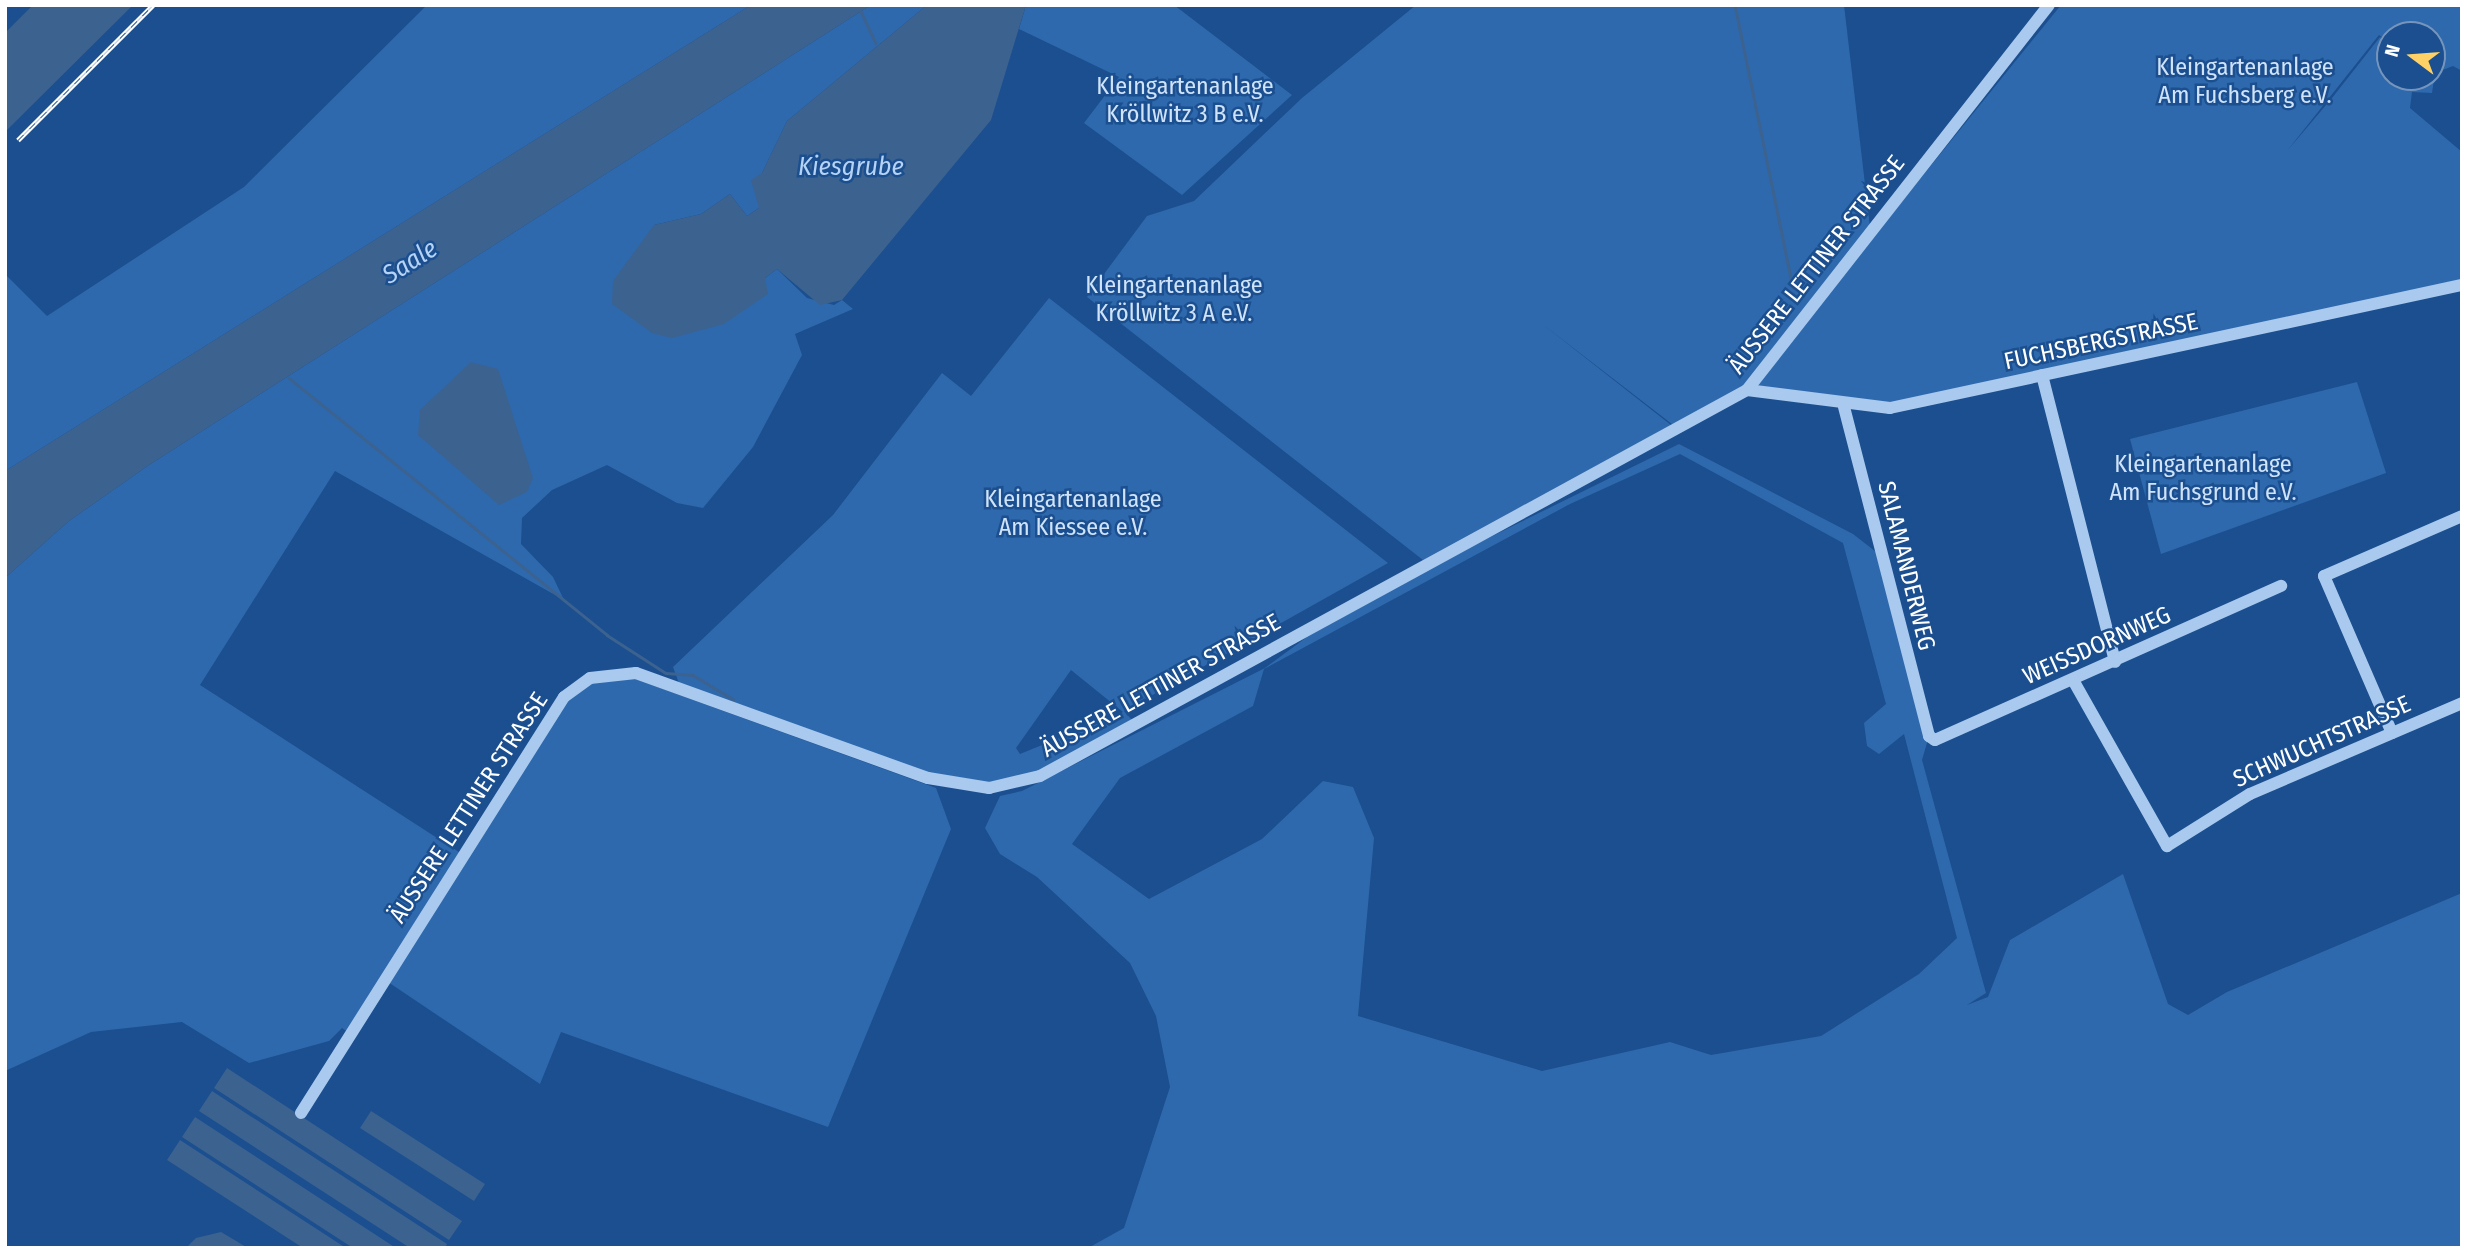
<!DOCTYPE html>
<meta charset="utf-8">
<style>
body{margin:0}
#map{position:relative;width:2467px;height:1253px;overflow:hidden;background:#1b4f8f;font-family:"Fira Sans Condensed",sans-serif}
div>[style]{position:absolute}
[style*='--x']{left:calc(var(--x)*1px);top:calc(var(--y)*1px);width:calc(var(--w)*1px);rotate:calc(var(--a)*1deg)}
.green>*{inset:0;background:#2e69ad}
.water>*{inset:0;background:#3c6290}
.stream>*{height:2.5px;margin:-1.25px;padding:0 1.25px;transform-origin:1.25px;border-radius:1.25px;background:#3c6290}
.minor>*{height:12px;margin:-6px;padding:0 6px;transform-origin:6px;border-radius:6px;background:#a9c9ee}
.rail>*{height:5px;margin-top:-2.5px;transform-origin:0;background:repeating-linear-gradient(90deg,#1b4f8f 0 8px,#fff 0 16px);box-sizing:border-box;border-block:2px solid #fff}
span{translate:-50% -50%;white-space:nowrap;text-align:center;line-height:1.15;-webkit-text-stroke:5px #1b4f8f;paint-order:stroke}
.park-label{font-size:24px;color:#cfe3fa}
.street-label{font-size:24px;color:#fff}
.water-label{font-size:26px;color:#b5d3f5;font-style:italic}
.frame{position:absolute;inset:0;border:7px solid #fff;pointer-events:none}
.north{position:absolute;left:2376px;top:21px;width:70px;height:70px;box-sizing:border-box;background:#1b4f8f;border:2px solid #7695bc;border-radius:50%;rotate:286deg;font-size:19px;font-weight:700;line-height:28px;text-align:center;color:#fff}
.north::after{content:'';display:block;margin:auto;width:24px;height:32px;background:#ffd166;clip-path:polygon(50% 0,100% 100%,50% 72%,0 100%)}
</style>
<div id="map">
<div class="green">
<i style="clip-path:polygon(427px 5px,751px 5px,5px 471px,5px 274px,47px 316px,244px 187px)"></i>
<i style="clip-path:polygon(871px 5px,927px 5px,787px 121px,762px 173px,759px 208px,747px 216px,730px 194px,701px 214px,654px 225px,765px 278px,777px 269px,807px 298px,834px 305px,842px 300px,853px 309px,795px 334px,802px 355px,753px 447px,703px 508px,677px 503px,607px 465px,552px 490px,522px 518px,521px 544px,553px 577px,564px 600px,335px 471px,200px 685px,462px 854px,564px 701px,586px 682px,627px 676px,936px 788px,951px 829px,828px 1127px,561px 1032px,540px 1084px,388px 982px,349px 1033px,342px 1028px,329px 1041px,249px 1063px,182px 1022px,91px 1032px,5px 1071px,5px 578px,69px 521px,149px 465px)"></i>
<i style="clip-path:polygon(1026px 5px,1174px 5px,1292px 95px,1182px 195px,1084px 123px,1119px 77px,1019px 29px)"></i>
<i style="clip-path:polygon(1416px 5px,1844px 5px,1870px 227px,1747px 390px,1677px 428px,1541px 323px,1671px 425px,1423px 560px,1087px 297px,1147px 216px,1194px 201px,1302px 98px)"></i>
<i style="clip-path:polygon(evenodd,2061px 5px,2462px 5px,2462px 71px,2453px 66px,2435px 73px,2432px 93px,2412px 92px,2410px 108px,2462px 152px,2462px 285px,1890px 408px,1750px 389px,2061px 5px,2379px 35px,2390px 43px,2390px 35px,2432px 35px,2432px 56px,2442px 61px,2432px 57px,2432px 77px,2390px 77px,2390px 44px,2380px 37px,2332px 98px,2287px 151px,2379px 35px)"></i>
<i style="clip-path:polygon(evenodd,1049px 298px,1388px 563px,1124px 711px,1132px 720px,1013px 785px,928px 778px,680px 686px,673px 667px,833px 515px,942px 373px,971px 396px,1049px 298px,1071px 670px,1123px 712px,1020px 754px,1016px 748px,1071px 670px)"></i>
<i style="clip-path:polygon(2357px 382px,2386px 473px,2161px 554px,2130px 439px)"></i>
<i style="clip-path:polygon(evenodd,1679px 444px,1853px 534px,1880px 555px,1929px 736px,1922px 760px,1986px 993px,1967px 1005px,1988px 997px,2010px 940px,2123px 874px,2168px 1004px,2188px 1015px,2227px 992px,2462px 893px,2462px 1248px,1088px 1248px,1124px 1228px,1170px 1087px,1156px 1016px,1130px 963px,1037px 877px,1000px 854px,985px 828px,1000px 796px,1022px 791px,1265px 668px,1307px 637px,1474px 545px,1679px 444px,1680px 454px,1843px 543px,1886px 704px,1864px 723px,1867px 746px,1879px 754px,1904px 734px,1957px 938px,1919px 974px,1821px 1036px,1711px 1055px,1670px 1042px,1542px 1071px,1358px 1016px,1374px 838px,1353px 787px,1323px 781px,1262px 839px,1149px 899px,1072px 844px,1120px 778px,1253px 706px,1264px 669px,1570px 504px,1680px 454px)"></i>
</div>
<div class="water">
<i style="clip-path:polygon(33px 5px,133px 5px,5px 132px,5px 33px)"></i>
<i style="clip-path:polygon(751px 5px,871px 5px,149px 465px,69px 521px,5px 578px,5px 471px)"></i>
<i style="clip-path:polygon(927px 5px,1026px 5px,991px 120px,842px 300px,820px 305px,777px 269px,765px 278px,768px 294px,724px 324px,672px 338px,652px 333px,612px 304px,613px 281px,654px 225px,701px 214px,730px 194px,747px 216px,759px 208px,751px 180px,762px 173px,787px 121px)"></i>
<i style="clip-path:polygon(471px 362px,498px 369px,533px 478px,527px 492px,499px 505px,418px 435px,420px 410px)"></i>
<i style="clip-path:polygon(227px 1068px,462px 1221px,449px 1240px,214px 1088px)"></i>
<i style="clip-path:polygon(212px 1091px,447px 1244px,445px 1248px,410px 1248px,199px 1111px)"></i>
<i style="clip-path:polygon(371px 1111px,485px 1184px,474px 1201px,360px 1128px)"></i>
<i style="clip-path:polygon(195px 1117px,396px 1248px,353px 1248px,182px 1137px)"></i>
<i style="clip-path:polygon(180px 1140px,346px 1248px,303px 1248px,167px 1160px)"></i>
<i style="clip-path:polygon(221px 1232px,248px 1248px,186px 1248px,196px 1238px)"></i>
</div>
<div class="stream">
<i style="--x:858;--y:5;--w:42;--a:64.7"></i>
<i style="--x:1735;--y:5;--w:288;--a:78.4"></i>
<i style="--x:289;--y:378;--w:409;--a:38.9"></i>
<i style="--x:607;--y:635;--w:70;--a:32.8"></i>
<i style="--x:666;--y:673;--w:27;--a:4"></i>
<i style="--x:693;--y:675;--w:47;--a:31"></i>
</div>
<div class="minor">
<i style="--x:2042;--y:375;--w:296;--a:75.7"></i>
<i style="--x:1747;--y:390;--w:144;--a:7.2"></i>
<i style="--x:1890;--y:408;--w:585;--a:-12.14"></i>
<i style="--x:1844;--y:407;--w:340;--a:75.5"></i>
<i style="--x:1929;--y:736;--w:7;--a:34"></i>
<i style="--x:1935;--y:740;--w:379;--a:-24"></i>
<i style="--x:2073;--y:680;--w:191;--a:60.5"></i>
<i style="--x:2167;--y:846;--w:98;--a:-32.1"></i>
<i style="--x:2250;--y:794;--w:231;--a:-23.2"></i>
<i style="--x:2392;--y:733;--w:171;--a:-113.4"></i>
<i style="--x:2324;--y:576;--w:150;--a:-23.5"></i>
<i style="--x:301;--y:1113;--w:492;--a:-57.7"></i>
<i style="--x:564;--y:697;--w:32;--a:-36"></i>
<i style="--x:590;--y:678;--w:46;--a:-6.2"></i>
<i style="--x:636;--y:673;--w:310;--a:19.8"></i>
<i style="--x:928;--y:778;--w:62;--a:9.3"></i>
<i style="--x:989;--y:788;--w:52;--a:-13.2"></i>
<i style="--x:1040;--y:776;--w:806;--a:-28.63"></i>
<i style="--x:1747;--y:390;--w:489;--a:-51.9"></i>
</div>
<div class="rail">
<i style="--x:18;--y:140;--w:191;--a:-45"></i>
</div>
<div class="park-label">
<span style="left:2245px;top:82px">Kleingartenanlage<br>Am Fuchsberg e.V.</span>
<span style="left:1185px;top:101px">Kleingartenanlage<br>Kröllwitz 3 B e.V.</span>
<span style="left:1174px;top:300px">Kleingartenanlage<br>Kröllwitz 3 A e.V.</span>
<span style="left:2203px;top:479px">Kleingartenanlage<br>Am Fuchsgrund e.V.</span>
<span style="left:1073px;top:514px">Kleingartenanlage<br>Am Kiessee e.V.</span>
</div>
<div class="street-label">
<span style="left:1817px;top:265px;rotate:-52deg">ÄUSSERE LETTINER STRASSE</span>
<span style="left:2101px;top:342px;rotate:-12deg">FUCHSBERGSTRASSE</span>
<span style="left:1906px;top:566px;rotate:76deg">SALAMANDERWEG</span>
<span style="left:2097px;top:646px;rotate:-24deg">WEISSDORNWEG</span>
<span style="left:1161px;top:686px;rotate:-29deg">ÄUSSERE LETTINER STRASSE</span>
<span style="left:2322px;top:742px;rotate:-24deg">SCHWUCHTSTRASSE</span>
<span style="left:469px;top:808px;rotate:-57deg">ÄUSSERE LETTINER STRASSE</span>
</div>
<div class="water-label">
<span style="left:851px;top:167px">Kiesgrube</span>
<span style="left:410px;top:262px;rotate:-32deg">Saale</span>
</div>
<div class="frame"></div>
<div class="north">N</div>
</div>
